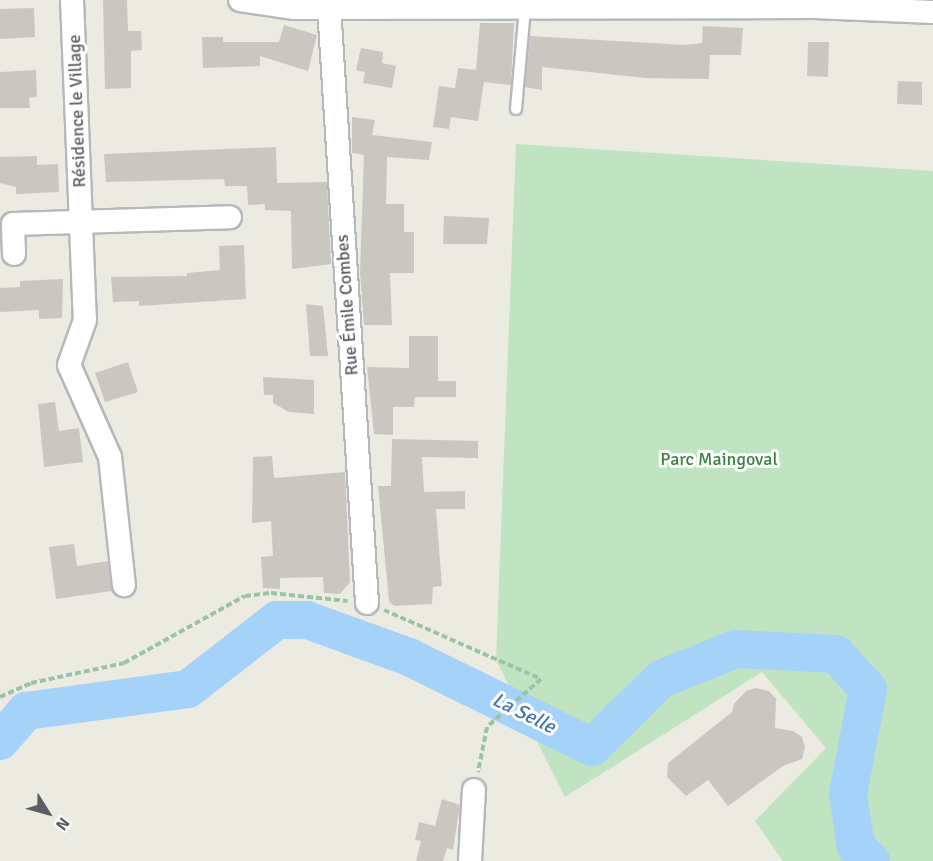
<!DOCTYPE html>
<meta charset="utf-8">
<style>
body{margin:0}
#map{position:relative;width:933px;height:861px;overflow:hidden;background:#ecebe2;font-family:Signika,sans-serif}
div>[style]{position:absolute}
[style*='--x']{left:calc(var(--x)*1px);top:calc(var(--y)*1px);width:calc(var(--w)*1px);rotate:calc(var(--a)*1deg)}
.green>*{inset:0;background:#c0e3c1}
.river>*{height:38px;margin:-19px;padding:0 19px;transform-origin:19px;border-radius:19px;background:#a5d2f9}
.building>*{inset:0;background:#cac7c2}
.path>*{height:4px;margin-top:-2px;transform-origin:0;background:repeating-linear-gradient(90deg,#9ac3a7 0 6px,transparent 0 9px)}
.roads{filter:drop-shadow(2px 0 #b5b8bc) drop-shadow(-2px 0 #b5b8bc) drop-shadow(0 2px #b5b8bc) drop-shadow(0 -2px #b5b8bc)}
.lane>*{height:10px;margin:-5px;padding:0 5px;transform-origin:5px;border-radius:5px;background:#fff}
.street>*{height:22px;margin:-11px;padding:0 11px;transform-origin:11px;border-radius:11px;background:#fff}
span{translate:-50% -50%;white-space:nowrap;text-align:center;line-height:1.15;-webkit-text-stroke:6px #fff;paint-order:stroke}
.street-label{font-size:18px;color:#5b5e62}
.park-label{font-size:18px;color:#3a8240}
.water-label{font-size:20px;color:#4778b2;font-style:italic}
.north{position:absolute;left:18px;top:783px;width:60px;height:60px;-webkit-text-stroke:4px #fff;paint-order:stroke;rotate:127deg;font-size:16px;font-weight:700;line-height:24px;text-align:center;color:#5b5e62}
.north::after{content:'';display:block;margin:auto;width:21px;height:27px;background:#5b5e62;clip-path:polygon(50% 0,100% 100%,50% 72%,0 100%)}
</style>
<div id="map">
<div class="green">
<i style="clip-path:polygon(516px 144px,933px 171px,933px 861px,783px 861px,755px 821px,826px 748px,762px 672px,565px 797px,496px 660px)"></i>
</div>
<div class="river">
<i style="--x:0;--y:741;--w:40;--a:-49"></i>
<i style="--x:26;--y:711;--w:163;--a:-7.7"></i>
<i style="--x:188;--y:689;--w:113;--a:-37.8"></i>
<i style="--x:277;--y:620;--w:30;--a:0"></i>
<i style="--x:307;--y:620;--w:109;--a:19.9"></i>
<i style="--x:409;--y:657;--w:204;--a:26.2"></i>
<i style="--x:592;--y:747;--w:97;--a:-44.6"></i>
<i style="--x:661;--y:679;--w:81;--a:-21.8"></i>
<i style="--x:736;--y:649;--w:100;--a:2.9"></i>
<i style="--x:836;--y:654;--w:47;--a:47.6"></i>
<i style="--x:868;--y:689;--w:107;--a:100.8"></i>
<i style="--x:848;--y:794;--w:54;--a:81.4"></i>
<i style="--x:856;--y:847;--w:21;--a:43"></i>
</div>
<div class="building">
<i style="clip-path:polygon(103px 0,127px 0,128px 31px,141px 31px,142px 50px,131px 51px,131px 88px,105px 89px)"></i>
<i style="clip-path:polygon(34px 8px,35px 37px,0 39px,0 9px)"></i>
<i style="clip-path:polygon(480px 23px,514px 23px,511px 85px,484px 82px,478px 121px,451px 117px,449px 129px,433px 127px,439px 86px,455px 88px,458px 68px,476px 70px)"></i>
<i style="clip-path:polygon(284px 25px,317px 35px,308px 71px,260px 56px,260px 66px,203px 68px,202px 37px,223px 37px,223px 42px,279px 42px)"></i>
<i style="clip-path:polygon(703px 26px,743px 28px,741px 55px,710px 55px,709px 79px,645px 78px,542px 67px,542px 90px,525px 87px,530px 36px,685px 45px,702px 43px)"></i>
<i style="clip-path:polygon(808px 42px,829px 42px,828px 77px,807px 76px)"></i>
<i style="clip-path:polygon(361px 48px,383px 52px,382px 63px,396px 66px,392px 88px,363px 83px,365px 72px,356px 70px)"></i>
<i style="clip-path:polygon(36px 70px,37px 97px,29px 98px,30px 108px,0 108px,0 72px)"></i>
<i style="clip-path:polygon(898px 81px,922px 82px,922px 105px,897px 104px)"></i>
<i style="clip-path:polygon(352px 117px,375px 120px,372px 135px,432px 142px,429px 160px,387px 157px,386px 204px,404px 204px,404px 232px,414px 232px,414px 273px,390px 273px,392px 325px,364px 325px,360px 272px,364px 155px,352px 153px)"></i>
<i style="clip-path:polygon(276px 147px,277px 183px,327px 182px,331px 264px,292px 269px,291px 211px,265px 210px,265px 204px,248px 205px,247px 186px,225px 186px,224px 179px,106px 182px,104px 154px)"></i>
<i style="clip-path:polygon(37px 156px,37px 165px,58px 164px,59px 192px,16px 194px,16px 187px,0 183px,0 157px)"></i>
<i style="clip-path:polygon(444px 216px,489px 218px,487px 244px,443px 244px)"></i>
<i style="clip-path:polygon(244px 245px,246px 299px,139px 306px,139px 301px,113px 302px,111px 277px,187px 276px,187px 273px,220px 270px,219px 246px)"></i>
<i style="clip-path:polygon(63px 279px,62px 318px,39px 319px,39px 310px,0 312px,0 288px,20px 287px,20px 281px)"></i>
<i style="clip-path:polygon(306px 304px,323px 306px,328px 356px,310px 356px)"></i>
<i style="clip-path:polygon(409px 336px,438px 336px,438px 381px,456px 381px,456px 397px,415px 397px,414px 407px,393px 407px,393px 435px,374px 434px,367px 367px,409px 368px)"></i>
<i style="clip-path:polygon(128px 362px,138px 392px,105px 402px,95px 373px)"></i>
<i style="clip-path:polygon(263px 377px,314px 380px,314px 414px,289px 412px,273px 403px,273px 395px,264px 395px)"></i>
<i style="clip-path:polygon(55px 402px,59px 431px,79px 428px,83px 462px,44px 467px,38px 404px)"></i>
<i style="clip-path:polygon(392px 439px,478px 441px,478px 458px,422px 457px,424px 492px,465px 491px,465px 509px,436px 509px,442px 586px,433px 587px,432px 604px,394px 606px,389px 601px,378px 486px,391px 486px)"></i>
<i style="clip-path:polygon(272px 456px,274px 478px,345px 472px,350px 582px,340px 594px,324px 593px,323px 577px,280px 578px,280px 589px,263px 588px,261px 557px,273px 556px,271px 521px,252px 523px,253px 457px)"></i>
<i style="clip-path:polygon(74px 544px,77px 566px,108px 561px,112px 591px,56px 599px,49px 547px)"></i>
<i style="clip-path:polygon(756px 688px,769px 691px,776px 699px,775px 728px,793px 731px,802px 737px,805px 747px,802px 759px,783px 766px,728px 806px,708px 780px,686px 796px,667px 777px,668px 763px,732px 712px,734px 704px,746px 691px)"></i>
<i style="clip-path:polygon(442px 799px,460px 805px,453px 850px,447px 848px,443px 861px,416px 861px,421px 841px,415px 840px,419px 822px,435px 826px)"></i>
</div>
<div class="path">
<i style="--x:384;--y:610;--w:171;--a:23.7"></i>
<i style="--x:541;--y:679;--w:72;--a:138.4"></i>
<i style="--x:487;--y:727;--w:46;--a:101.3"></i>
<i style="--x:0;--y:697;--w:34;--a:-24"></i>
<i style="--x:31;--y:683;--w:95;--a:-12.1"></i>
<i style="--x:124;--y:663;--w:138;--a:-29"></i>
<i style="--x:245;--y:596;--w:26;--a:-7"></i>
<i style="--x:271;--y:593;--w:77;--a:5.9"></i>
</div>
<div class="roads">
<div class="lane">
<i style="--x:516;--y:109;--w:101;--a:-84.9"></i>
</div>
<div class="street">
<i style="--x:72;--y:0;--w:320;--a:87.7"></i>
<i style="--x:85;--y:320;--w:48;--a:109.6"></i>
<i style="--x:69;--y:365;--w:101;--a:66"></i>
<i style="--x:110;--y:457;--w:129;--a:83.8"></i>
<i style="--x:240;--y:0;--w:55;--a:8.4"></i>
<i style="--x:294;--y:8;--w:520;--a:-0.11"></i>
<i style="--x:814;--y:7;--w:119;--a:2.4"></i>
<i style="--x:329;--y:7;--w:597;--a:86.35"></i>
<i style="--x:14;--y:254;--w:30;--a:-92"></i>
<i style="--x:13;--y:224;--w:217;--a:-1.8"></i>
<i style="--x:470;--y:861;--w:71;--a:-86.8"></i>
</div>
</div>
<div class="street-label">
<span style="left:77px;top:111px;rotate:-92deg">Résidence le Village</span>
<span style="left:347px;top:305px;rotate:-94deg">Rue Émile Combes</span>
</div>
<div class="park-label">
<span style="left:719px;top:459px">Parc Maingoval</span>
</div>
<div class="water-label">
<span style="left:524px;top:713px;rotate:26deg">La Selle</span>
</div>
<div class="north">N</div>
</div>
